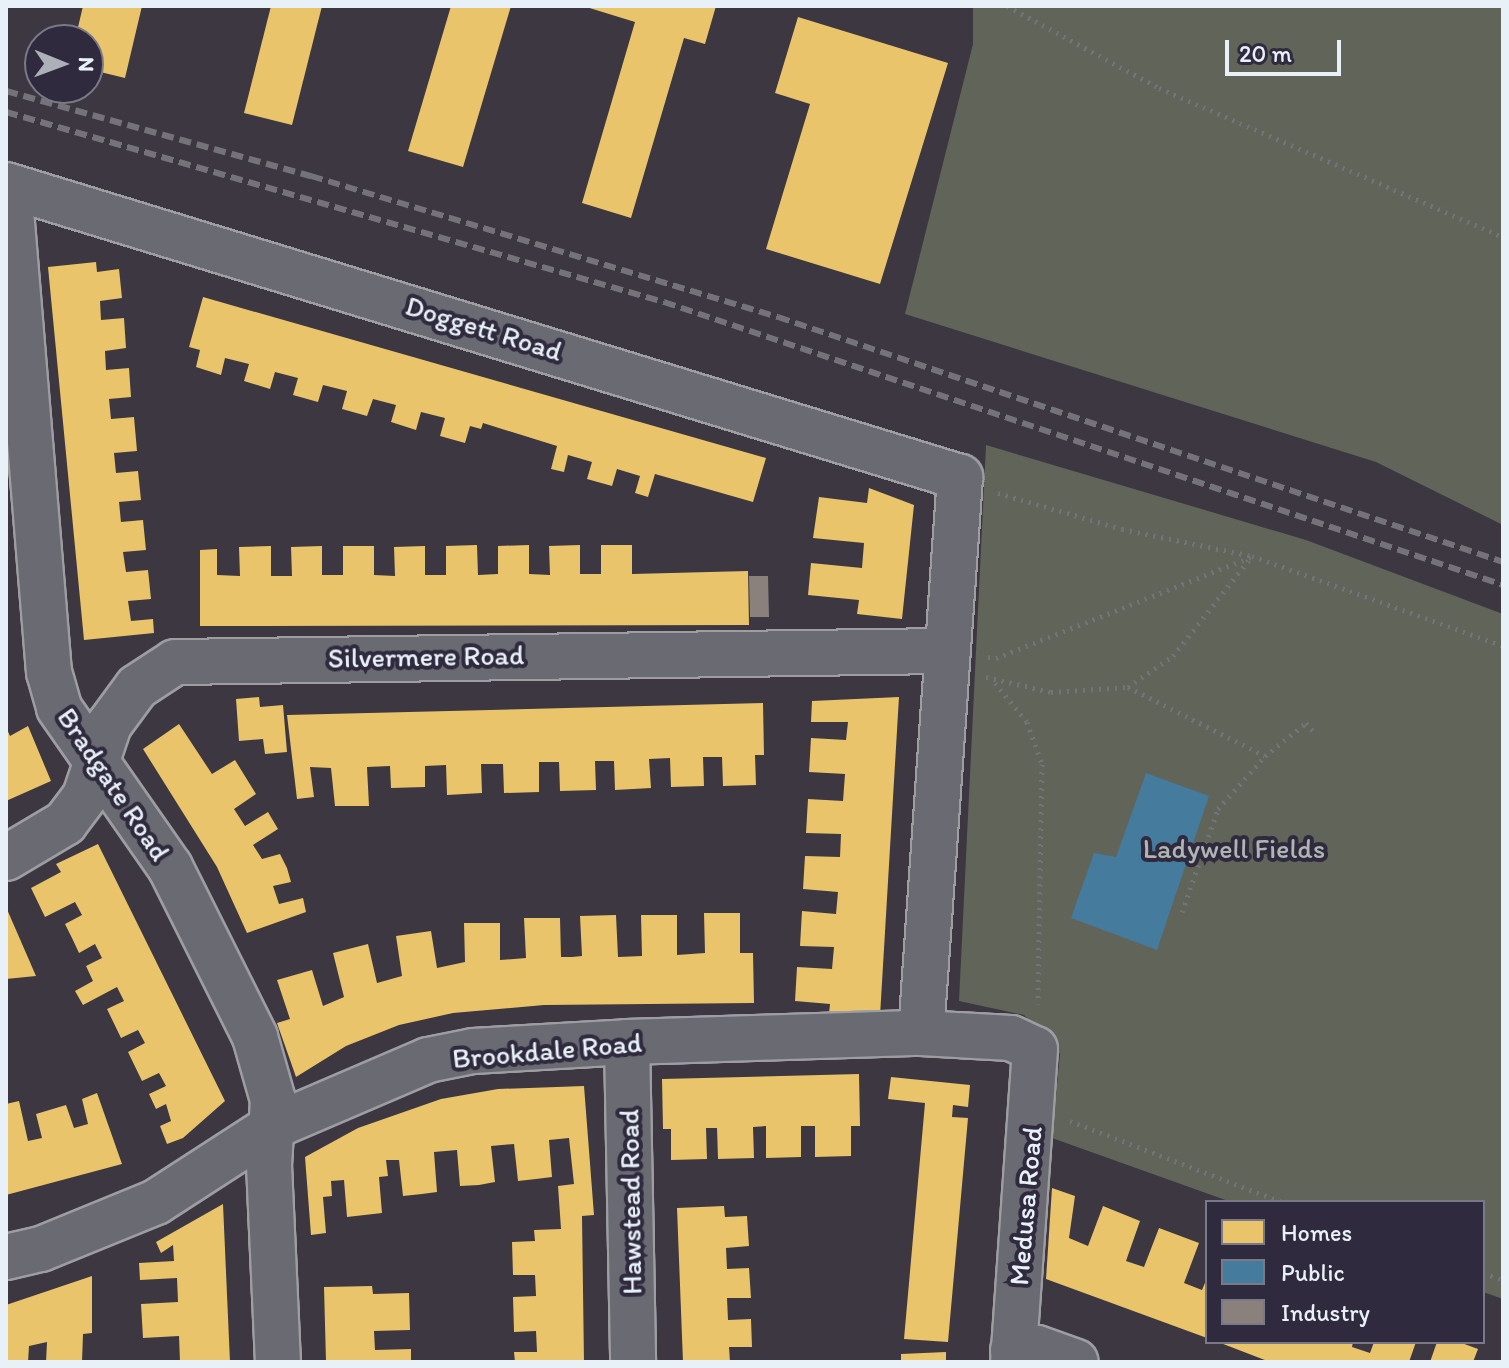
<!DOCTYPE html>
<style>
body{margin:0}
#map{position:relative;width:1509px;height:1368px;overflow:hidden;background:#3c3740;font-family:Itim,sans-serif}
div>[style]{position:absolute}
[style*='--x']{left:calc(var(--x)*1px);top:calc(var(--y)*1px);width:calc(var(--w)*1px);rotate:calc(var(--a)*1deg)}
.green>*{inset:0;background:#606459}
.homes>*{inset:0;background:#e9c46a}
.public>*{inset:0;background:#457b9d}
.industry>*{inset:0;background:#8a817c}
.path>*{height:5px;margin-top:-2.5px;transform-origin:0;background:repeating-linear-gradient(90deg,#747379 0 2px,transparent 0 8px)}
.roads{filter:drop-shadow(2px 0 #9d9da2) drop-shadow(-2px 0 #9d9da2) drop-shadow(0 2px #9d9da2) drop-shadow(0 -2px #9d9da2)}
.street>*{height:44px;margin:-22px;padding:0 22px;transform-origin:22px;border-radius:22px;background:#6a6b72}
.rail>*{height:6px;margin-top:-3px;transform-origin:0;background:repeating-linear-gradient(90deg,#747379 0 12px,transparent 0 18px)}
span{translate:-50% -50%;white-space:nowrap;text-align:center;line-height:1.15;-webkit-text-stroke:8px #2f2a3d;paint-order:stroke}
.street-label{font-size:28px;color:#e8f1f8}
.park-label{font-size:28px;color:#aeb5b2}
.frame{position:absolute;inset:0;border:8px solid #e8f1f8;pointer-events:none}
.legend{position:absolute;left:1205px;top:1200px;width:280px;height:144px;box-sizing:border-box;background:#2f2a3d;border:2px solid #797a88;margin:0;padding:10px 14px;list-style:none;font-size:24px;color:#e8f1f8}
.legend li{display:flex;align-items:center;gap:16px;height:40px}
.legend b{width:40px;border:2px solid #797a88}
.north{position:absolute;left:24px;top:24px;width:80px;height:80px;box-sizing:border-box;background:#2f2a3d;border:2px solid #797a88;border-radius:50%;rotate:91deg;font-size:22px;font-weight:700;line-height:32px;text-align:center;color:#e8f1f8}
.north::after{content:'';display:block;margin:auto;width:28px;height:36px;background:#acb0b8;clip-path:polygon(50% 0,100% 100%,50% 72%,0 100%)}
.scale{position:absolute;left:1225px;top:40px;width:116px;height:36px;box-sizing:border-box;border:4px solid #e8f1f8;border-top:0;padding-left:10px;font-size:24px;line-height:28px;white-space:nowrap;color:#e8f1f8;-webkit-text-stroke:6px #2f2a3d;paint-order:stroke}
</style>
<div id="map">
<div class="green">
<i style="clip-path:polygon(973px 6px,1503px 6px,1503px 525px,1376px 462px,905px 314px,973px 44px)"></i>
<i style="clip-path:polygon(986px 445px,1306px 540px,1503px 614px,1503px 1299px,1483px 1292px,1483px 1202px,1231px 1202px,1052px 1138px,1060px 1054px,1024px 1015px,959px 1001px)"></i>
</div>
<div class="homes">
<i style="clip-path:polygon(83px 6px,142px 6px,125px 78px,88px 69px,88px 40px,75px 40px)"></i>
<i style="clip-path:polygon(271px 6px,322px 6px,292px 125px,244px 113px)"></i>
<i style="clip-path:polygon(451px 6px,511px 6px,463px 167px,408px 151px)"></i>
<i style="clip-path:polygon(583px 6px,716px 6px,705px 44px,684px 38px,631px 218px,582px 203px,635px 22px)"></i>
<i style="clip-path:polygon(798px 17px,948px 63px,880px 284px,766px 249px,810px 104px,775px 93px)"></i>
<i style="clip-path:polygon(96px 262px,97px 272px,119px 269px,122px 298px,100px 301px,101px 320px,124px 318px,126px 348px,105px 351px,106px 370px,129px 368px,131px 397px,109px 399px,111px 419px,134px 417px,137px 451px,114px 453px,116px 473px,138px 471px,141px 500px,119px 502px,121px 522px,143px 520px,146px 550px,123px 552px,126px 572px,148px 570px,151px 599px,128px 601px,131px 621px,153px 619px,154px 633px,84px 640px,48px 267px)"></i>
<i style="clip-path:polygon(203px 297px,766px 458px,753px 502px,655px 474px,648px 497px,635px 493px,640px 476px,617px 469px,612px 486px,587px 479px,592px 462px,568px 455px,564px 472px,551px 469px,557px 446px,483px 423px,481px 429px,470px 426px,465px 443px,440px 436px,445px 418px,421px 412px,416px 430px,391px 422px,396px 405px,373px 399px,367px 416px,342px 409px,347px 391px,323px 385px,318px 402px,293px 395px,298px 378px,275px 372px,270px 389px,244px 381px,249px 364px,225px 358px,221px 375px,196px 367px,200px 350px,189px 347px)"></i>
<i style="clip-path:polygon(869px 488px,914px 505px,902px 619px,857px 614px,859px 600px,808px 595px,811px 563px,862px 568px,864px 543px,813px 538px,819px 497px,867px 503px)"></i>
<i style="clip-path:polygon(477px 545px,478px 575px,498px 574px,498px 546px,529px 545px,529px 574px,550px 575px,549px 546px,580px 545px,580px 574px,601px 574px,601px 545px,632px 545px,632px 574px,748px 571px,749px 625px,200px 626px,200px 550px,217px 549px,217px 575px,240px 576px,239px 547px,271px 546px,271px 576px,292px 576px,291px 547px,322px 546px,322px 575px,343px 575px,343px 546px,374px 546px,374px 575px,395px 576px,394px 547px,425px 546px,425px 575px,446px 575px,446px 546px)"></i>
<i style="clip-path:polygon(259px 697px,260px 707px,283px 705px,287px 752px,265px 754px,263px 739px,239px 741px,236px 699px)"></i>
<i style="clip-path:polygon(899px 697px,880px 1016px,829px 1014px,830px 1004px,795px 1001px,797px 967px,832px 969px,834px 947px,800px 946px,802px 911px,836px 914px,838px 892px,803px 889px,805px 856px,840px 857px,841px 834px,806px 833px,808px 799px,843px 801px,845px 774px,809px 772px,811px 738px,846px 740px,848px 722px,811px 722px,812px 701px)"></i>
<i style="clip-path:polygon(763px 703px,764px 755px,755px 755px,756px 785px,723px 786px,722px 757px,703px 757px,704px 786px,671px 787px,670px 758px,649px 759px,651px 788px,615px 790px,614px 761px,595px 761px,596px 790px,560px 791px,559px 762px,539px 762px,539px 792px,504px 793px,503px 764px,481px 764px,482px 793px,447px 795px,446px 765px,425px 766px,425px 787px,391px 788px,390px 766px,367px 767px,369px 806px,335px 806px,331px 768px,310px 767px,314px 797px,297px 799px,287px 715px)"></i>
<i style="clip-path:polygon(179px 724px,212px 774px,235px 760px,256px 794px,234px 809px,245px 826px,268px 812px,278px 829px,253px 845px,262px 859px,280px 854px,287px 868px,291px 882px,273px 886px,279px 904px,303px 898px,306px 912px,247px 933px,217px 867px,143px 749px)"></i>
<i style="clip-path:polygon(28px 726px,51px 781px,6px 801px,6px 727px,10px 736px)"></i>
<i style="clip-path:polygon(98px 844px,225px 1101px,183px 1138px,167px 1144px,160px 1126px,171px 1121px,166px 1104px,156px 1109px,149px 1094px,166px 1086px,159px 1073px,142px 1081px,128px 1052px,145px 1043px,138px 1030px,121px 1038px,107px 1009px,124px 1001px,117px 987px,83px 1005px,75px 991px,93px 981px,86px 966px,102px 958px,95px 944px,79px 953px,72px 938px,65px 924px,82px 915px,75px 902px,45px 917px,31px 888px,61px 872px,56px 864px)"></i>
<i style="clip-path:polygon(6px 907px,36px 976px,6px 979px)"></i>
<i style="clip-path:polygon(704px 913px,740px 913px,740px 953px,753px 953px,754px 1003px,544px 1005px,453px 1013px,399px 1025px,346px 1046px,296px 1077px,277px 1023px,290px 1019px,277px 980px,312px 970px,323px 1006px,344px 997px,333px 953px,368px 944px,377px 983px,402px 976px,396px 936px,431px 931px,437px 968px,465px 962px,464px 923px,500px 923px,500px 960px,526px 958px,524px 918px,560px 918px,561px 957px,572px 957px,582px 956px,580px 916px,616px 915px,618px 957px,642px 956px,641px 915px,677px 915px,677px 955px,705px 953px)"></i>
<i style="clip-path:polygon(859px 1074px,860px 1126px,851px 1126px,851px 1156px,815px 1157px,815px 1126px,801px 1126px,801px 1157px,766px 1158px,766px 1126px,753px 1127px,754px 1158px,718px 1159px,717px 1128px,706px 1128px,707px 1159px,671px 1160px,671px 1129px,663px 1129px,662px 1079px)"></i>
<i style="clip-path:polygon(891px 1077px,970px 1085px,968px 1107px,953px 1105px,952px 1117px,968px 1118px,948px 1342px,904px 1339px,925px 1103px,888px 1099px)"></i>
<i style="clip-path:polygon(584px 1086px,594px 1215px,582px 1216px,584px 1362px,515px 1362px,514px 1352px,537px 1352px,536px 1331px,514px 1332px,513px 1297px,536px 1296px,535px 1275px,513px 1275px,512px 1242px,535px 1241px,534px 1230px,561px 1229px,558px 1186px,574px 1184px,569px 1138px,549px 1140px,552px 1177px,536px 1179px,518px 1181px,514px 1144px,491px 1146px,495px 1182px,479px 1185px,460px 1186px,457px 1150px,434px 1152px,437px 1192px,422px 1194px,403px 1196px,399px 1160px,386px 1160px,388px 1176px,379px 1177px,382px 1213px,347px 1217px,344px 1180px,331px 1181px,332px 1196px,323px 1197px,326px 1233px,311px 1235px,305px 1157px,358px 1128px,441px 1099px,498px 1089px)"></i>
<i style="clip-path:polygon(97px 1093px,122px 1164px,6px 1195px,6px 1104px,19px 1101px,28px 1141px,42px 1138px,36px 1114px,66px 1105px,74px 1128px,88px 1124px,82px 1099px)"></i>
<i style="clip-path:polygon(1052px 1188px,1075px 1196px,1069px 1238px,1088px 1246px,1103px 1206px,1140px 1221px,1126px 1261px,1144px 1267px,1159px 1228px,1199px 1243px,1184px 1283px,1202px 1290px,1207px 1278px,1207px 1338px,1046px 1279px)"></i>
<i style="clip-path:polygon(223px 1204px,230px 1362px,180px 1362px,179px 1336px,143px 1338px,141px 1304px,178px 1302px,177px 1278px,140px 1280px,139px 1263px,174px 1261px,173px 1245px,161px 1253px,156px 1242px)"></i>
<i style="clip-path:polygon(724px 1206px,725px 1217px,747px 1216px,749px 1246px,726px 1248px,727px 1269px,749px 1268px,751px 1298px,727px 1298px,728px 1320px,751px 1319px,752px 1347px,729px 1347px,730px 1362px,683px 1362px,677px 1208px)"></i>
<i style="clip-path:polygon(92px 1276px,92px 1333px,83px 1334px,82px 1362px,46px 1362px,47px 1342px,29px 1346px,28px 1362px,6px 1362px,6px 1305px)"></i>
<i style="clip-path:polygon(372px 1286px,373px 1294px,409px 1293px,410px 1330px,374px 1331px,375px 1350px,411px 1349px,411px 1362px,326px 1362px,324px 1287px)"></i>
<i style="clip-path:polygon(1218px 1342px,1353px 1342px,1352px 1347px,1370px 1353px,1374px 1342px,1416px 1342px,1409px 1362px,1270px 1362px)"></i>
<i style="clip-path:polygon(1437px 1342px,1459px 1342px,1478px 1349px,1473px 1362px,1430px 1362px)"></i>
<i style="clip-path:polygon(946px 1352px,946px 1362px,901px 1362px,901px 1354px)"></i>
</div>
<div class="public">
<i style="clip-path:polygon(1146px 773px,1209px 796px,1157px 950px,1071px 918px,1094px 853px,1116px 857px)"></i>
</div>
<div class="industry">
<i style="clip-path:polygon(749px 576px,768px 576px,769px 617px,750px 617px)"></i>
</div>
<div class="path">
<i style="--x:1007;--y:6;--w:173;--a:28.3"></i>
<i style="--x:1159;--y:88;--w:375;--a:23.4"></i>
<i style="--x:998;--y:493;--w:129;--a:16.2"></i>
<i style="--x:1122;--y:529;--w:133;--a:11.7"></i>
<i style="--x:1252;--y:556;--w:267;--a:19.7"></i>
<i style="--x:988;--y:657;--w:8;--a:7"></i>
<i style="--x:996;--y:658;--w:274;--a:-21.6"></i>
<i style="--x:986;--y:677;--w:67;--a:13"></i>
<i style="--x:1051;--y:692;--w:77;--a:-3.7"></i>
<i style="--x:1128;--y:687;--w:55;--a:-34.6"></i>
<i style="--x:1173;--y:656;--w:127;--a:-51.7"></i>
<i style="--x:995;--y:683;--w:50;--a:50.6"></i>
<i style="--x:1027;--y:722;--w:45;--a:70.3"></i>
<i style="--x:1042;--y:764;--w:240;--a:91"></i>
<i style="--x:1128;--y:687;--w:153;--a:26.7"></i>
<i style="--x:1265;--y:756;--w:53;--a:-38.8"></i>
<i style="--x:1306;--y:723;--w:13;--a:48"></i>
<i style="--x:1182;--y:912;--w:109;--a:-70.7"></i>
<i style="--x:1218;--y:809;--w:71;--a:-48.4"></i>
<i style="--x:1070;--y:1121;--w:227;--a:20.9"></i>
<i style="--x:1483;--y:1273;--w:21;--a:19"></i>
</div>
<div class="roads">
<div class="street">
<i style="--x:6;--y:185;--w:998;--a:17.02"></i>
<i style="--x:960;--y:477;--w:557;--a:94.01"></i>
<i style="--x:9;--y:186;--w:488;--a:85.3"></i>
<i style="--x:49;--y:672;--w:37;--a:74"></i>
<i style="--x:59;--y:708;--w:194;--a:55.1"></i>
<i style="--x:170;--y:867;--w:190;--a:63.4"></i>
<i style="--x:255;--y:1037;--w:66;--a:74.1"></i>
<i style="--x:273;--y:1100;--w:65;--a:93.5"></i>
<i style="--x:269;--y:1165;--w:197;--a:87.4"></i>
<i style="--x:6;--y:858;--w:69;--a:-30.7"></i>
<i style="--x:65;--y:823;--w:34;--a:-53"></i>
<i style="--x:85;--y:796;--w:75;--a:-71.3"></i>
<i style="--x:109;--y:725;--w:47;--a:-53.6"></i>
<i style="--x:137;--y:687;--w:45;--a:-33.3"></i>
<i style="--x:175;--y:662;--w:773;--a:-0.82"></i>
<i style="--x:627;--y:1042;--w:320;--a:88.9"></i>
<i style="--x:6;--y:1257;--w:36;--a:-13"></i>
<i style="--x:41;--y:1249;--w:124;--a:-22.2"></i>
<i style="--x:156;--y:1202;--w:138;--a:-32.9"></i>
<i style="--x:272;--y:1127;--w:170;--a:-23.2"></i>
<i style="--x:428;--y:1060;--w:46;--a:-11.3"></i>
<i style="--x:473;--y:1051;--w:154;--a:-3.3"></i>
<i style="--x:627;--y:1042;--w:294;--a:-1.8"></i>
<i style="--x:921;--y:1033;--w:90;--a:3.2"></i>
<i style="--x:1011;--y:1038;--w:26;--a:25"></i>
<i style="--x:1035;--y:1049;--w:314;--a:94"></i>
<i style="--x:1013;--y:1350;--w:24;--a:-5"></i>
<i style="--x:1037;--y:1348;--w:41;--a:19.7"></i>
</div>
</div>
<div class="rail">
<i style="--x:6;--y:91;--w:317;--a:15.6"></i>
<i style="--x:311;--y:176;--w:488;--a:16.8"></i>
<i style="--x:778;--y:317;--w:765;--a:18.67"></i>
<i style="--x:6;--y:112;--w:685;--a:16.11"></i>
<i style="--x:664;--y:302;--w:885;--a:18.64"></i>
</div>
<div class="street-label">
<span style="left:484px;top:328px;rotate:17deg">Doggett Road</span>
<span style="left:426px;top:656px;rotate:-1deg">Silvermere Road</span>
<span style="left:114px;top:784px;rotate:56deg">Bradgate Road</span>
<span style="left:547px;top:1050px;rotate:-5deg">Brookdale Road</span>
<span style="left:630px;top:1202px;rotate:-91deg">Hawstead Road</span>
<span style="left:1025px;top:1206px;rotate:-85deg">Medusa Road</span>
</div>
<div class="park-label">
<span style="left:1234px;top:848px">Ladywell Fields</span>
</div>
<div class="frame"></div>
<ul class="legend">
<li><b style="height:22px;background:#e9c46a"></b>Homes</li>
<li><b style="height:22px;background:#457b9d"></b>Public</li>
<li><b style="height:22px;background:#8a817c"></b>Industry</li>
</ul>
<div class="north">N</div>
<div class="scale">20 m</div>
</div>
